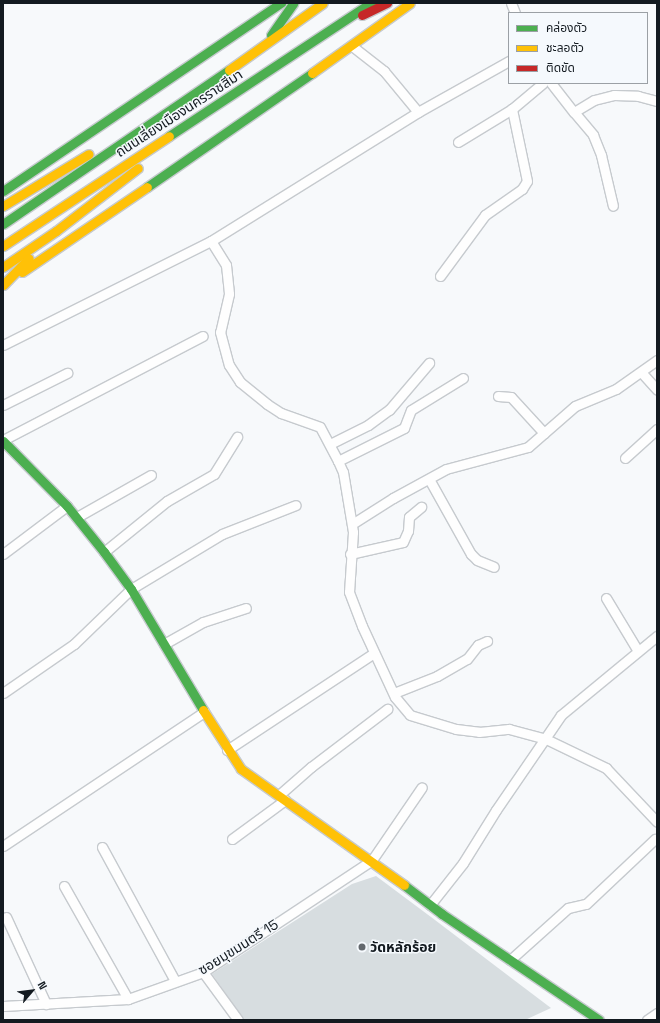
<!DOCTYPE html>
<meta charset="utf-8">
<style>
body{margin:0}
#map{position:relative;width:660px;height:1023px;overflow:hidden;background:#f7f9fb;font-family:"Space Grotesk","Noto Sans Thai",sans-serif}
div>[style]{position:absolute}
[style*='--x']{left:calc(var(--x)*1px);top:calc(var(--y)*1px);width:calc(var(--w)*1px);rotate:calc(var(--a)*1deg)}
.building>*{inset:0;background:#d7dde0}
.roads{filter:drop-shadow(1px 0 #c6cace) drop-shadow(-1px 0 #c6cace) drop-shadow(0 1px #c6cace) drop-shadow(0 -1px #c6cace)}
.street>*{height:9px;margin:-4.5px;padding:0 4.5px;transform-origin:4.5px;border-radius:4.5px;background:#fefefe}
.fast>*{height:9px;margin:-4.5px;padding:0 4.5px;transform-origin:4.5px;border-radius:4.5px;background:#4caf50}
.slow>*{height:9px;margin:-4.5px;padding:0 4.5px;transform-origin:4.5px;border-radius:4.5px;background:#ffc107}
.jam>*{height:9px;margin:-4.5px;padding:0 4.5px;transform-origin:4.5px;border-radius:4.5px;background:#c62828}
.dots>*{width:11px;height:11px;translate:-50% -50%;box-sizing:border-box;border:2px solid #f5f9fd;border-radius:50%}
span{translate:-50% -50%;white-space:nowrap;text-align:center;line-height:1.15;-webkit-text-stroke:3px #f5f9fd;paint-order:stroke}
.street-label{font-size:14px;color:#131a20}
.poi-label{font-size:14px;color:#131a20;font-weight:700}
.left{translate:0 -50%;text-align:left}
.frame{position:absolute;inset:0;border:4px solid #131a20;pointer-events:none}
.legend{position:absolute;left:508px;top:12px;width:140px;height:72px;box-sizing:border-box;background:#f5f9fd;border:1px solid #9ba0a5;margin:0;padding:5px 7px;list-style:none;font-size:12px;color:#131a20}
.legend li{display:flex;align-items:center;gap:8px;height:20px}
.legend b{width:20px;border:1px solid #9ba0a5}
.north{position:absolute;left:12px;top:971px;width:40px;height:40px;-webkit-text-stroke:3px #f5f9fd;paint-order:stroke;rotate:62deg;font-size:11px;font-weight:700;line-height:16px;text-align:center;color:#131a20}
.north::after{content:'';display:block;margin:auto;width:14px;height:18px;background:#131a20;clip-path:polygon(50% 0,100% 100%,50% 72%,0 100%)}
</style>
<div id="map">
<div class="building">
<i style="clip-path:polygon(376px 876px,435px 920px,551px 1008px,525px 1020px,244px 1020px,212px 974px,352px 884px)"></i>
</div>
<div class="roads">
<div class="street">
<i style="--x:511;--y:3;--w:11;--a:68"></i>
<i style="--x:352;--y:46;--w:41;--a:38"></i>
<i style="--x:384;--y:71;--w:53;--a:50.3"></i>
<i style="--x:551;--y:83;--w:37;--a:52"></i>
<i style="--x:574;--y:112;--w:23;--a:-31"></i>
<i style="--x:594;--y:100;--w:21;--a:-14"></i>
<i style="--x:614;--y:95;--w:24;--a:2"></i>
<i style="--x:638;--y:96;--w:20;--a:15"></i>
<i style="--x:574;--y:112;--w:30;--a:50"></i>
<i style="--x:593;--y:135;--w:22;--a:68"></i>
<i style="--x:601;--y:155;--w:52;--a:76.8"></i>
<i style="--x:458;--y:142;--w:63;--a:-31.4"></i>
<i style="--x:211;--y:241;--w:28;--a:58"></i>
<i style="--x:226;--y:265;--w:29;--a:84"></i>
<i style="--x:229;--y:294;--w:39;--a:103"></i>
<i style="--x:220;--y:332;--w:34;--a:75"></i>
<i style="--x:229;--y:365;--w:20;--a:57"></i>
<i style="--x:240;--y:382;--w:35;--a:39"></i>
<i style="--x:267;--y:404;--w:17;--a:33"></i>
<i style="--x:281;--y:413;--w:41;--a:19.7"></i>
<i style="--x:320;--y:427;--w:38;--a:62"></i>
<i style="--x:338;--y:461;--w:12;--a:66"></i>
<i style="--x:343;--y:472;--w:61;--a:80.5"></i>
<i style="--x:353;--y:532;--w:60;--a:93.8"></i>
<i style="--x:349;--y:592;--w:36;--a:69"></i>
<i style="--x:362;--y:626;--w:78;--a:65.1"></i>
<i style="--x:395;--y:697;--w:23;--a:50"></i>
<i style="--x:410;--y:715;--w:48;--a:16.9"></i>
<i style="--x:456;--y:729;--w:23;--a:7"></i>
<i style="--x:479;--y:732;--w:30;--a:-6"></i>
<i style="--x:509;--y:729;--w:38;--a:15"></i>
<i style="--x:546;--y:739;--w:67;--a:25.8"></i>
<i style="--x:606;--y:768;--w:74;--a:46.6"></i>
<i style="--x:440;--y:276;--w:76;--a:-53.6"></i>
<i style="--x:485;--y:215;--w:45;--a:-35.1"></i>
<i style="--x:522;--y:189;--w:9;--a:-58"></i>
<i style="--x:527;--y:181;--w:74;--a:-101.8"></i>
<i style="--x:512;--y:109;--w:40;--a:-40"></i>
<i style="--x:3;--y:345;--w:233;--a:-26.6"></i>
<i style="--x:211;--y:241;--w:244;--a:-31.9"></i>
<i style="--x:418;--y:112;--w:104;--a:-29.3"></i>
<i style="--x:641;--y:372;--w:24;--a:48"></i>
<i style="--x:498;--y:396;--w:13;--a:4"></i>
<i style="--x:511;--y:397;--w:49;--a:47.5"></i>
<i style="--x:3;--y:405;--w:72;--a:-26.6"></i>
<i style="--x:3;--y:440;--w:225;--a:-27.5"></i>
<i style="--x:330;--y:444;--w:42;--a:-26.6"></i>
<i style="--x:368;--y:425;--w:26;--a:-36"></i>
<i style="--x:389;--y:410;--w:62;--a:-49.6"></i>
<i style="--x:625;--y:458;--w:43;--a:-42.2"></i>
<i style="--x:338;--y:461;--w:74;--a:-26.6"></i>
<i style="--x:404;--y:428;--w:19;--a:-69"></i>
<i style="--x:411;--y:410;--w:61;--a:-31.6"></i>
<i style="--x:429;--y:479;--w:86;--a:60.8"></i>
<i style="--x:471;--y:554;--w:8;--a:45"></i>
<i style="--x:477;--y:560;--w:18;--a:22"></i>
<i style="--x:77;--y:517;--w:85;--a:-29.6"></i>
<i style="--x:352;--y:524;--w:49;--a:-32.4"></i>
<i style="--x:393;--y:498;--w:60;--a:-28.7"></i>
<i style="--x:446;--y:469;--w:85;--a:-15"></i>
<i style="--x:528;--y:447;--w:62;--a:-41.1"></i>
<i style="--x:575;--y:406;--w:44;--a:-22.5"></i>
<i style="--x:616;--y:389;--w:50;--a:-35.3"></i>
<i style="--x:104;--y:552;--w:81;--a:-39"></i>
<i style="--x:167;--y:501;--w:54;--a:-29.9"></i>
<i style="--x:214;--y:474;--w:44;--a:-58.1"></i>
<i style="--x:3;--y:554;--w:80;--a:-36.9"></i>
<i style="--x:350;--y:554;--w:54;--a:-12.8"></i>
<i style="--x:403;--y:542;--w:12;--a:-66"></i>
<i style="--x:408;--y:531;--w:14;--a:-86"></i>
<i style="--x:409;--y:517;--w:16;--a:-40"></i>
<i style="--x:606;--y:598;--w:62;--a:58.9"></i>
<i style="--x:164;--y:644;--w:45;--a:-29.4"></i>
<i style="--x:203;--y:622;--w:45;--a:-18"></i>
<i style="--x:3;--y:693;--w:86;--a:-34.6"></i>
<i style="--x:74;--y:644;--w:79;--a:-44"></i>
<i style="--x:131;--y:589;--w:106;--a:-31.1"></i>
<i style="--x:222;--y:534;--w:79;--a:-21.4"></i>
<i style="--x:394;--y:693;--w:46;--a:-21.6"></i>
<i style="--x:437;--y:676;--w:34;--a:-30"></i>
<i style="--x:467;--y:659;--w:18;--a:-52"></i>
<i style="--x:478;--y:645;--w:10;--a:-24"></i>
<i style="--x:227;--y:750;--w:176;--a:-33.4"></i>
<i style="--x:279;--y:795;--w:43;--a:-41.2"></i>
<i style="--x:311;--y:767;--w:96;--a:-37.3"></i>
<i style="--x:232;--y:839;--w:66;--a:-36.3"></i>
<i style="--x:3;--y:846;--w:242;--a:-33.7"></i>
<i style="--x:102;--y:847;--w:153;--a:61.4"></i>
<i style="--x:64;--y:886;--w:130;--a:60.5"></i>
<i style="--x:430;--y:905;--w:53;--a:-51.8"></i>
<i style="--x:463;--y:863;--w:62;--a:-58.1"></i>
<i style="--x:496;--y:810;--w:115;--a:-55.6"></i>
<i style="--x:561;--y:715;--w:124;--a:-39.5"></i>
<i style="--x:6;--y:917;--w:96;--a:65.3"></i>
<i style="--x:510;--y:960;--w:78;--a:-41.9"></i>
<i style="--x:568;--y:908;--w:18;--a:-13"></i>
<i style="--x:586;--y:904;--w:95;--a:-43.3"></i>
<i style="--x:203;--y:972;--w:59;--a:53.9"></i>
<i style="--x:3;--y:1006;--w:125;--a:-3.2"></i>
<i style="--x:128;--y:999;--w:80;--a:-19.8"></i>
<i style="--x:203;--y:972;--w:203;--a:-33.5"></i>
<i style="--x:372;--y:860;--w:88;--a:-55.6"></i>
<i style="--x:647;--y:1020;--w:12;--a:-35"></i>
</div>
<div class="fast">
<i style="--x:271;--y:35;--w:39;--a:-55"></i>
<i style="--x:169;--y:136;--w:242;--a:-33.4"></i>
<i style="--x:147;--y:187;--w:201;--a:-34.6"></i>
<i style="--x:3;--y:191;--w:336;--a:-34.1"></i>
<i style="--x:3;--y:224;--w:273;--a:-34.3"></i>
<i style="--x:3;--y:441;--w:91;--a:45.4"></i>
<i style="--x:67;--y:506;--w:59;--a:51.2"></i>
<i style="--x:104;--y:552;--w:46;--a:53.9"></i>
<i style="--x:131;--y:589;--w:141;--a:59.2"></i>
<i style="--x:404;--y:885;--w:48;--a:37.3"></i>
<i style="--x:442;--y:914;--w:189;--a:34"></i>
</div>
<div class="slow">
<i style="--x:229;--y:70;--w:115;--a:-35.5"></i>
<i style="--x:312;--y:73;--w:120;--a:-35.5"></i>
<i style="--x:3;--y:206;--w:100;--a:-31.2"></i>
<i style="--x:3;--y:246;--w:199;--a:-33.5"></i>
<i style="--x:3;--y:267;--w:64;--a:-34.2"></i>
<i style="--x:56;--y:231;--w:103;--a:-37.5"></i>
<i style="--x:22;--y:272;--w:151;--a:-34.2"></i>
<i style="--x:3;--y:285;--w:37;--a:-46"></i>
<i style="--x:203;--y:710;--w:70;--a:57.2"></i>
<i style="--x:241;--y:769;--w:200;--a:35.4"></i>
</div>
<div class="jam">
<i style="--x:362;--y:15;--w:28;--a:-26"></i>
</div>
</div>
<div class="dots">
<i style="left:362px;top:947px;background:#63686d"></i>
</div>
<div class="street-label">
<span style="left:179px;top:113px;rotate:-33deg">ถนนเลี่ยงเมืองนครราชสีมา</span>
<span style="left:238px;top:947px;rotate:-32deg">ซอยมุขมนตรี 15</span>
</div>
<div class="poi-label">
<span class="left" style="left:370px;top:947px">วัดหลักร้อย</span>
</div>
<div class="frame"></div>
<ul class="legend">
<li><b style="height:5px;background:#4caf50"></b>คล่องตัว</li>
<li><b style="height:5px;background:#ffc107"></b>ชะลอตัว</li>
<li><b style="height:5px;background:#c62828"></b>ติดขัด</li>
</ul>
<div class="north">N</div>
</div>
